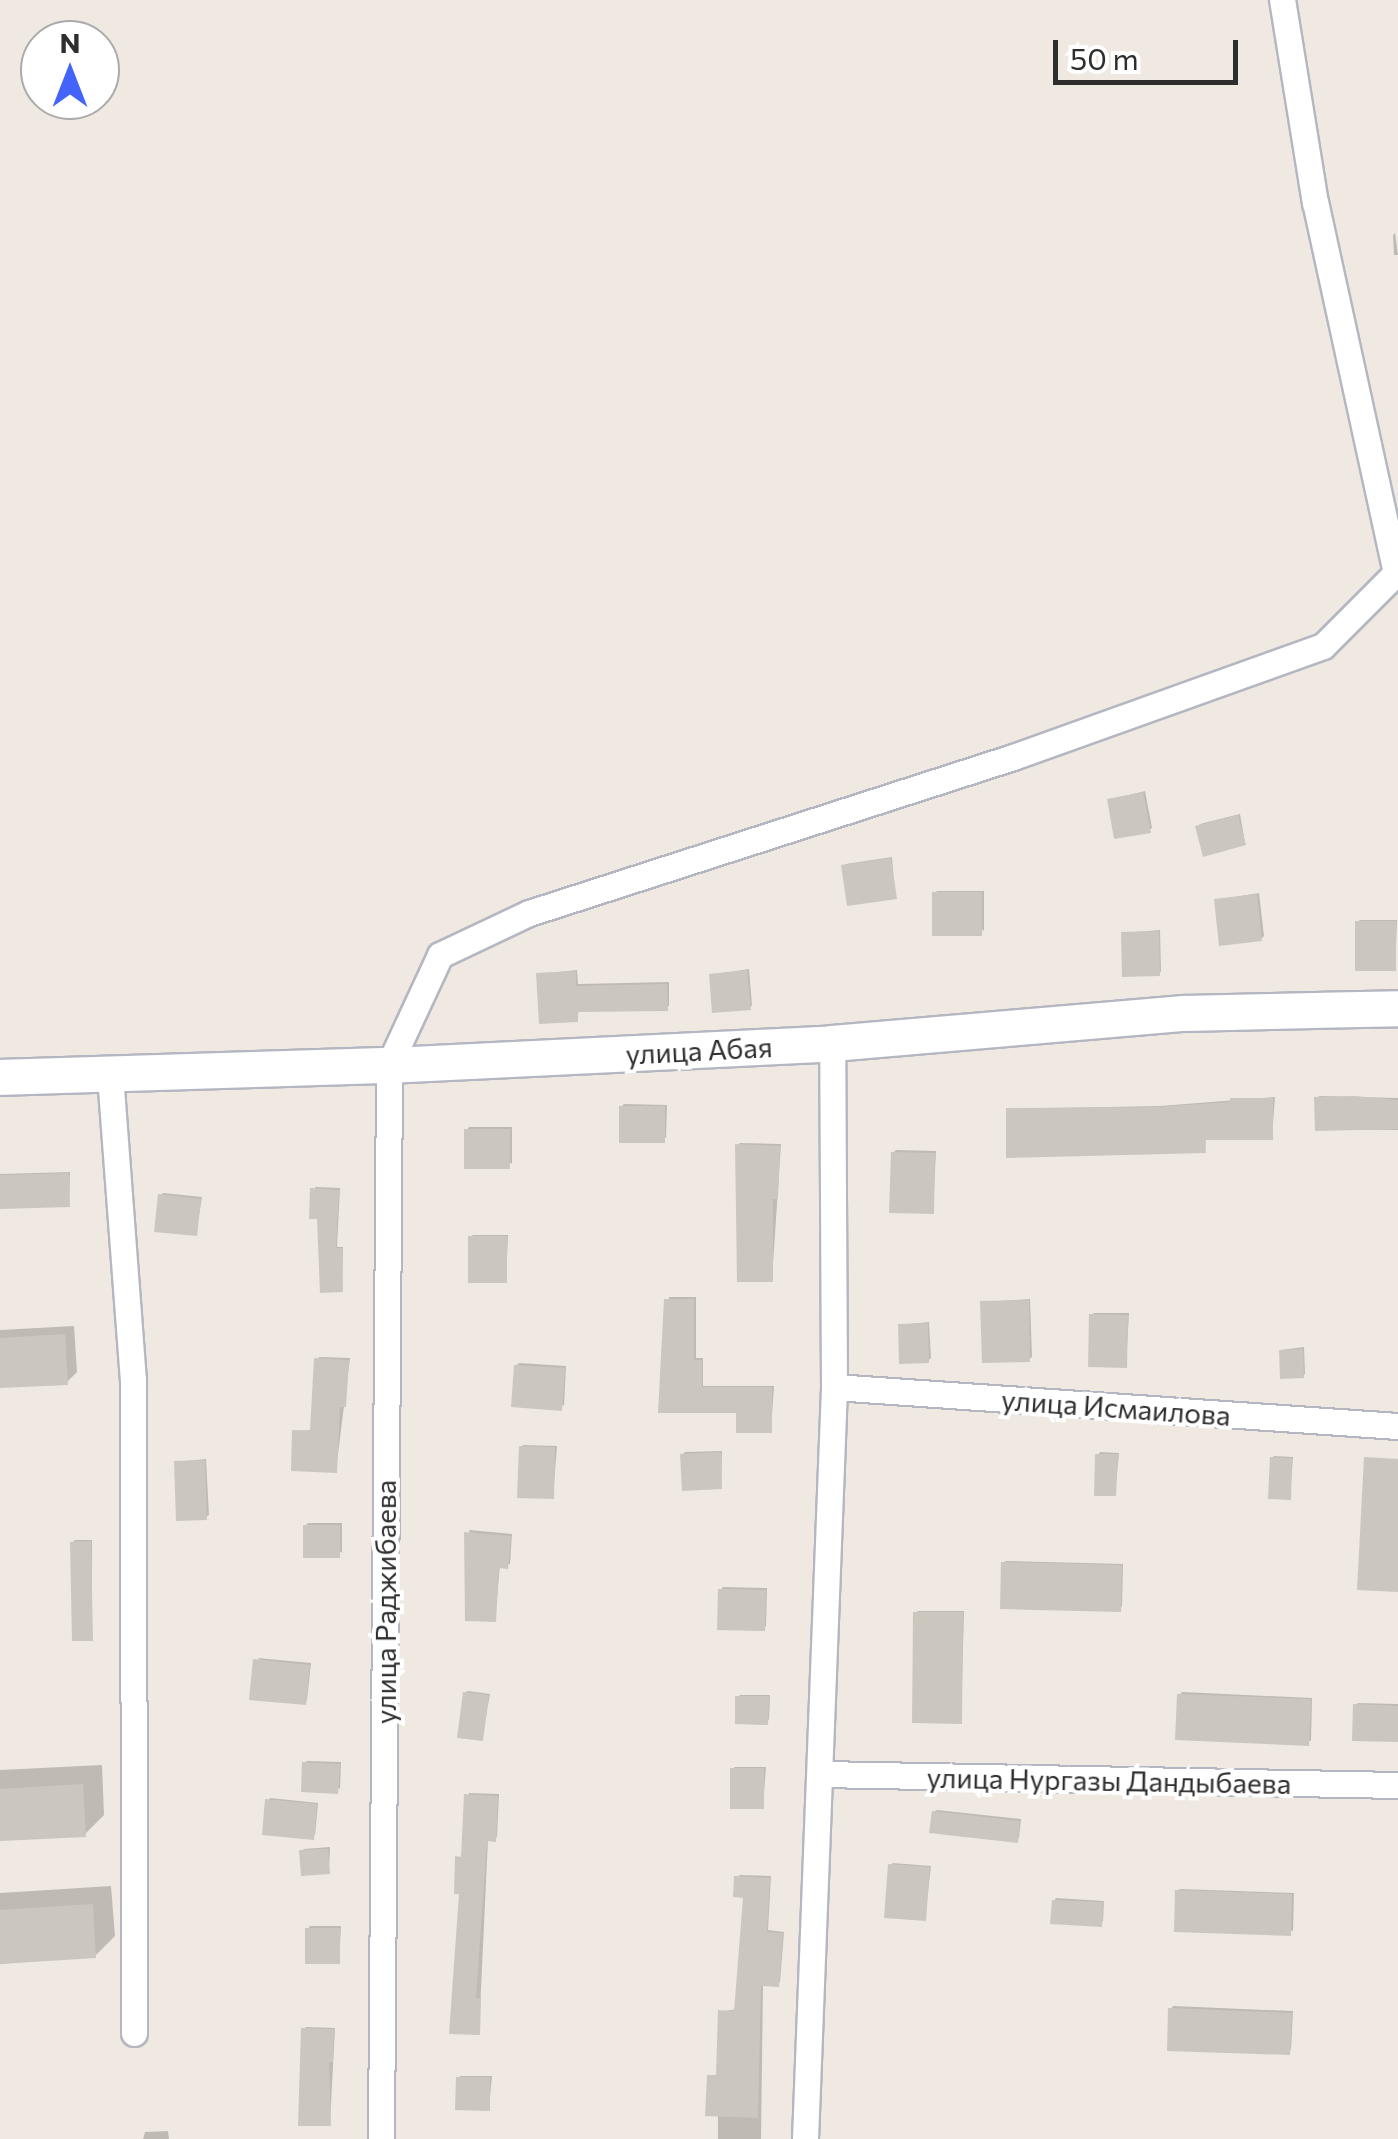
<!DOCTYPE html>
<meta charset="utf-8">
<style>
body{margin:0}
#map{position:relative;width:1398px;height:2139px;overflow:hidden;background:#efe9e1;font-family:Commissioner,sans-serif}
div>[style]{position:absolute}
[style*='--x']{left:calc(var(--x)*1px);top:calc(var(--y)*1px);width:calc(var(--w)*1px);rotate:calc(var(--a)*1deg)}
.shadow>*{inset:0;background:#0003}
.building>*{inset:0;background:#cbc7bf}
.roads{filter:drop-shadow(2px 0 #b4b7c1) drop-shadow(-2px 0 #b4b7c1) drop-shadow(0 2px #b4b7c1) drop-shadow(0 -2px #b4b7c1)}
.street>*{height:25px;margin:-12.5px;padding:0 12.5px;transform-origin:12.5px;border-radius:12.5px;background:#fff}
.secondary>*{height:35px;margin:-17.5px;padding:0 17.5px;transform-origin:17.5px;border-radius:17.5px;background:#fff}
span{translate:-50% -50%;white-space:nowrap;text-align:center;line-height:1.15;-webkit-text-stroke:8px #fff;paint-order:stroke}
.street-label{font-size:28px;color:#2e2e2e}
.north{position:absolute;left:20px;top:20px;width:100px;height:100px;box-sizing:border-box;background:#fff;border:2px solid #ababab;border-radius:50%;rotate:0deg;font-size:28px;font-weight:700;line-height:40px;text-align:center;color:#2e2e2e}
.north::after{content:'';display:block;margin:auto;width:35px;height:45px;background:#4264fb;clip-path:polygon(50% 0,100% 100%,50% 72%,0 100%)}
.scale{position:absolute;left:1053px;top:40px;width:185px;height:45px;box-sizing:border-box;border:5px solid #2e2e2e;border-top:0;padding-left:12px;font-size:30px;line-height:35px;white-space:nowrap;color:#2e2e2e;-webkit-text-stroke:8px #fff;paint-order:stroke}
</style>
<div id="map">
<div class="shadow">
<i style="clip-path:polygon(1395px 233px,1398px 255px,1394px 255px,1393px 235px)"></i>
<i style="clip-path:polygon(1145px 791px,1152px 828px,1149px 830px,1110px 800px)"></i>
<i style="clip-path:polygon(1240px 814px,1245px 843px,1198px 827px,1200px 824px)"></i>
<i style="clip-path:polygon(892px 857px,895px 896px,844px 866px,846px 864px)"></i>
<i style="clip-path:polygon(937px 891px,984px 891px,984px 931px,935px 893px)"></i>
<i style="clip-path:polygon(1259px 893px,1264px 936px,1261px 939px,1216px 900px)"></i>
<i style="clip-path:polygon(1360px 920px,1397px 920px,1395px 969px,1358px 922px)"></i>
<i style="clip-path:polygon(1160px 930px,1161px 971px,1159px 974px,1123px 933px)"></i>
<i style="clip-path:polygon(749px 969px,752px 1005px,750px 1008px,711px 975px)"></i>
<i style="clip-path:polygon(577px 970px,578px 984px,669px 982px,669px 1006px,579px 1010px,577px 1019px,539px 974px)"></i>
<i style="clip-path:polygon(1319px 1096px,1398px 1098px,1398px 1130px,1317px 1129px)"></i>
<i style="clip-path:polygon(1275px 1097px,1272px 1137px,1206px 1137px,1205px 1151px,1008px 1109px,1160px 1106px)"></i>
<i style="clip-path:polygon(624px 1104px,667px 1105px,666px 1138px,621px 1107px)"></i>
<i style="clip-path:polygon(469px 1127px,512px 1127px,512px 1164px,467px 1130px)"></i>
<i style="clip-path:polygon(740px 1143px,781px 1144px,772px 1279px,738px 1145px)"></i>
<i style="clip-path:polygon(896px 1150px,936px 1151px,933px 1211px,893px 1153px)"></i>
<i style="clip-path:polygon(70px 1172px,69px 1205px,0 1207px,0 1174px)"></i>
<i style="clip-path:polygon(315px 1187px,340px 1188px,337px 1247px,343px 1247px,342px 1290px)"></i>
<i style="clip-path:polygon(163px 1193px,202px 1197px,196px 1234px,161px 1195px)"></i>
<i style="clip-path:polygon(473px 1235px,508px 1235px,506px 1280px,470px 1237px)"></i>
<i style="clip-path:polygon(669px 1297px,696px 1297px,696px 1358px,703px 1358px,703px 1386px,774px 1386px,771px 1430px,738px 1410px,661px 1410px)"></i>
<i style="clip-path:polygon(1030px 1299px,1032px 1357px,1029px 1359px,983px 1302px)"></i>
<i style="clip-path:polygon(1094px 1313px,1129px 1313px,1126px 1366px,1092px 1315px)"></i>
<i style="clip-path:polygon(929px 1322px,931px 1358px,928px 1361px,900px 1325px)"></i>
<i style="clip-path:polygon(74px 1326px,77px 1372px,67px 1382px,0 1386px,0 1330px)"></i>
<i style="clip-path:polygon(1304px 1347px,1305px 1374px,1303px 1376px,1281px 1350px)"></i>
<i style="clip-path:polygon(319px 1357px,350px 1358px,336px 1470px,295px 1431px,312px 1430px)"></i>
<i style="clip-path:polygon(519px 1363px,566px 1366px,564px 1406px,516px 1366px)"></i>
<i style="clip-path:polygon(523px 1445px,557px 1446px,553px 1496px,521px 1448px)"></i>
<i style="clip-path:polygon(722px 1451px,721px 1487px,683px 1454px,685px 1452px)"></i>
<i style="clip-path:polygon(1100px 1452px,1119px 1453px,1115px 1494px,1098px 1455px)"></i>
<i style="clip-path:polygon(1274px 1456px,1293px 1457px,1290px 1498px,1272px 1458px)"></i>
<i style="clip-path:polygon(206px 1459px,209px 1515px,206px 1517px,176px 1462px)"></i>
<i style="clip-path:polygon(308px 1523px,342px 1523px,342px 1553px,305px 1526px)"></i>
<i style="clip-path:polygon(469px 1530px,512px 1534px,510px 1564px,500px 1565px,495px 1620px)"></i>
<i style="clip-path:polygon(75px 1540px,92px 1540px,92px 1638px,72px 1543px)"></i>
<i style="clip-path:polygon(1006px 1561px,1123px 1564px,1122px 1607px,1003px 1563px)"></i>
<i style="clip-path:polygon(723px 1587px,767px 1588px,766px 1627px,721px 1590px)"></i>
<i style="clip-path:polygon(918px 1611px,964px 1611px,961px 1721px,916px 1613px)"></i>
<i style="clip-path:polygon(258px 1658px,311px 1663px,307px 1700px,305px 1703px)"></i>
<i style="clip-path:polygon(468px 1691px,490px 1694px,482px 1738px,465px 1693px)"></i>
<i style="clip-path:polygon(1182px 1692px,1312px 1698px,1311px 1741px,1180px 1695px)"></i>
<i style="clip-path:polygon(740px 1695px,770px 1695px,769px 1720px,738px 1697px)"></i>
<i style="clip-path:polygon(1358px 1703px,1398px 1704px,1398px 1740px,1356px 1705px)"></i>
<i style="clip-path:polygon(307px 1761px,341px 1762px,340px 1789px,304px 1763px)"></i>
<i style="clip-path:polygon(102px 1765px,104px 1815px,85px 1834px,0 1839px,0 1770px)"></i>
<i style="clip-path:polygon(735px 1767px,766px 1767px,763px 1806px,732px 1769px)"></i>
<i style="clip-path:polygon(469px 1793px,499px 1794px,497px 1837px,488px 1839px,479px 2032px,458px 1858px,464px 1855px)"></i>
<i style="clip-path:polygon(270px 1798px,318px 1803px,315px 1835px,268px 1801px)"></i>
<i style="clip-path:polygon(937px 1810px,1021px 1819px,1019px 1838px,934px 1812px)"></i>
<i style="clip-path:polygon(330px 1847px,329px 1872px,302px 1851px,304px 1849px)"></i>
<i style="clip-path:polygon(893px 1863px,931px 1866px,925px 1918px,891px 1865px)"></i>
<i style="clip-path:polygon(739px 1875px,771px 1876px,768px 1930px,784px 1932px,780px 1982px,763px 1984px,761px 2139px,718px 2139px,718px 2114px,709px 2076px,719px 2074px,720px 2012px,737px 2009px,746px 1895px)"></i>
<i style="clip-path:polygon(111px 1886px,115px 1936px,95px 1956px,0 1964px,0 1893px)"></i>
<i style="clip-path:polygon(1180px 1889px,1294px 1893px,1293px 1931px,1177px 1891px)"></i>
<i style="clip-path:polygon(1056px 1898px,1104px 1901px,1103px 1922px,1054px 1901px)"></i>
<i style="clip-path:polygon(310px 1926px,341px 1926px,339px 1962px,308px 1929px)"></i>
<i style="clip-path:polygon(1173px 2006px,1293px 2011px,1291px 2050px,1171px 2009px)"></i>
<i style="clip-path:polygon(306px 2027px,335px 2028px,330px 2123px,304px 2029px)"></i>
<i style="clip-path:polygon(461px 2076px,492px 2076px,489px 2108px,458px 2078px)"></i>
<i style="clip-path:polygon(168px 2131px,169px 2139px,143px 2139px,145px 2132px)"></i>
</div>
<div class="building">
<i style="clip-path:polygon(1143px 792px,1151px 833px,1114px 839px,1107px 799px)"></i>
<i style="clip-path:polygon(1238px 815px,1246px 845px,1203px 857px,1195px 826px)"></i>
<i style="clip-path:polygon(891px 858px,897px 899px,847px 906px,841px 865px)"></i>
<i style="clip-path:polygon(932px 892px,982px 892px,982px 936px,932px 936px)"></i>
<i style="clip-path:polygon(1257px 894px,1262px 941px,1219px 946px,1214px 899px)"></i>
<i style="clip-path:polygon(1355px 921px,1396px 921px,1396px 971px,1355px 971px)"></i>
<i style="clip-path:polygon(1159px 931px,1160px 976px,1122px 977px,1121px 932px)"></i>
<i style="clip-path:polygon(747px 970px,751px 1010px,712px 1013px,709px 974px)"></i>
<i style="clip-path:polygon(576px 971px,576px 986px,667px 984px,668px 1011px,578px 1012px,578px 1022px,539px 1024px,536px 973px)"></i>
<i style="clip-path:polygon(1355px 1096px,1398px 1100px,1398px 1129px,1315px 1131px,1314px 1097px)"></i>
<i style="clip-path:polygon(1230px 1098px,1273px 1098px,1273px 1140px,1205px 1140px,1206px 1153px,1006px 1158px,1006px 1108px,1156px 1107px,1230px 1102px)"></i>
<i style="clip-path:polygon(619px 1106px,665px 1106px,665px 1143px,619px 1143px)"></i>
<i style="clip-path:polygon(464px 1129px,510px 1129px,510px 1169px,464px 1169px)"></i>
<i style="clip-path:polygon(735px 1144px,780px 1146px,778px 1199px,773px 1199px,773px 1282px,737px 1282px)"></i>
<i style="clip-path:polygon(891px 1152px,935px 1153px,934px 1214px,889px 1213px)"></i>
<i style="clip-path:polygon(69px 1173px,70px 1207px,0 1209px,0 1175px)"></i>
<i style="clip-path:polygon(310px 1188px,339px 1190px,336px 1248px,342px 1248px,343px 1292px,320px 1293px,317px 1219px,309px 1219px)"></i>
<i style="clip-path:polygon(158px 1194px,201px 1199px,197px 1236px,154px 1232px)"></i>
<i style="clip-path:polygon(468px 1236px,507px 1236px,507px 1283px,468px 1283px)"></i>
<i style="clip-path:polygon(664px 1299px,694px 1299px,694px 1360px,702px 1360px,702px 1387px,772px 1387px,772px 1433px,736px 1433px,736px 1413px,658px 1413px)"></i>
<i style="clip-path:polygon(1029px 1300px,1030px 1362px,982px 1363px,980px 1301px)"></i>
<i style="clip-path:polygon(1089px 1314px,1128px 1315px,1127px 1368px,1088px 1367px)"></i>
<i style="clip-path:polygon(928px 1323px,929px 1363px,899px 1364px,898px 1324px)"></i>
<i style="clip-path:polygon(65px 1334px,68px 1385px,0 1388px,0 1338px)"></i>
<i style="clip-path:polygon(1303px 1349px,1304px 1378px,1280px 1379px,1279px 1350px)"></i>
<i style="clip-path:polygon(314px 1358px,349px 1360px,346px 1407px,340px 1407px,337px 1473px,291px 1471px,292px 1430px,310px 1431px)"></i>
<i style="clip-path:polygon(514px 1365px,565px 1368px,562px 1411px,511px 1407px)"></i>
<i style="clip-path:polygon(519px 1446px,555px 1447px,554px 1499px,517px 1498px)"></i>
<i style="clip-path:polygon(721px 1452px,722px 1489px,682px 1491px,680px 1454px)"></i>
<i style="clip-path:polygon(1095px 1454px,1118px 1454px,1116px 1496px,1094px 1496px)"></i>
<i style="clip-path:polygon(1270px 1457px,1292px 1458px,1291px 1500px,1268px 1499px)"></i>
<i style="clip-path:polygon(1364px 1457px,1398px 1459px,1398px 1592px,1357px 1590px)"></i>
<i style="clip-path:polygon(205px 1460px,207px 1520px,176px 1521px,174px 1461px)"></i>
<i style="clip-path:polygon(303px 1525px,340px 1525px,340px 1558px,303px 1558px)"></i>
<i style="clip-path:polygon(464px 1532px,511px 1536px,508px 1569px,499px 1568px,496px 1622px,465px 1621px)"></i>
<i style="clip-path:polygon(91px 1541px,93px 1641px,72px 1641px,70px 1542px)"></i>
<i style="clip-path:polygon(1001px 1562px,1122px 1565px,1121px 1612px,1000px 1609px)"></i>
<i style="clip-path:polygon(718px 1589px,766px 1590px,765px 1631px,717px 1630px)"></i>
<i style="clip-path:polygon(913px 1612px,963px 1612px,962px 1724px,912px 1723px)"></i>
<i style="clip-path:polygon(253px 1659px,310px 1665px,306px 1705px,249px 1700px)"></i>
<i style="clip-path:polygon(463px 1692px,489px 1695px,483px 1741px,457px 1738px)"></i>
<i style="clip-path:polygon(1177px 1694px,1311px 1699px,1309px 1746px,1175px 1740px)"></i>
<i style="clip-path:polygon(735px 1696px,769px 1696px,768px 1725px,735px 1724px)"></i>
<i style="clip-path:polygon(1353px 1704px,1398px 1706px,1398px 1742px,1352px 1741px)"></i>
<i style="clip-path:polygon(302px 1762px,340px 1764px,338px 1794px,301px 1792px)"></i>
<i style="clip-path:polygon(730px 1768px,764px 1768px,764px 1809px,730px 1809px)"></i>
<i style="clip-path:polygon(83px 1784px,86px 1837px,0 1841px,0 1789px)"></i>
<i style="clip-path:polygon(464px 1794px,498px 1796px,496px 1842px,487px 1841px,476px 1998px,481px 1998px,480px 2035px,449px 2034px,459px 1894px,454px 1894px,455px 1856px,461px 1857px)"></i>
<i style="clip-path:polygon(265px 1799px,317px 1804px,314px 1840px,262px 1835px)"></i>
<i style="clip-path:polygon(932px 1811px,1020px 1821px,1018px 1843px,929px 1833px)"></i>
<i style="clip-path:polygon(328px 1849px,330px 1874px,301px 1876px,299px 1850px)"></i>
<i style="clip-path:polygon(888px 1864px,930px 1867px,926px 1921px,884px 1918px)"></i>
<i style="clip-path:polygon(734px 1876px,770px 1878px,767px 1932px,783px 1933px,779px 1987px,761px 1986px,758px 2118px,705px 2116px,707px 2075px,716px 2075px,718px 2010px,734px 2011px,743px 1898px,733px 1897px)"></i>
<i style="clip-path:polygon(1175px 1890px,1292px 1894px,1291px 1936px,1174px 1932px)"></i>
<i style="clip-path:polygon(1052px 1900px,1103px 1902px,1102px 1927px,1050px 1924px)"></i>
<i style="clip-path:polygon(93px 1904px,96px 1958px,0 1964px,0 1910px)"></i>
<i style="clip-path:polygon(305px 1928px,340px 1928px,340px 1964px,305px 1964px)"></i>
<i style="clip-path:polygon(1168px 2008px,1292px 2013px,1290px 2055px,1167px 2051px)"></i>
<i style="clip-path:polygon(301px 2028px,334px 2029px,333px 2062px,329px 2062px,331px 2126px,298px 2126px)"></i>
<i style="clip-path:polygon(456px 2077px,490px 2077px,490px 2111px,455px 2110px)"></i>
</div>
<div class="roads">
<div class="street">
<i style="--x:110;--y:1075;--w:305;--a:85.7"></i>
<i style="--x:133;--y:1379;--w:654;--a:89.91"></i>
<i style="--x:834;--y:1387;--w:565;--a:3.96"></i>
<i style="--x:820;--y:1774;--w:578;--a:1.09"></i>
<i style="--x:381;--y:2139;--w:1074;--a:-89.57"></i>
<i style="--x:389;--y:1065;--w:121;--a:-65.1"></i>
<i style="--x:440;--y:955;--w:98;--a:-25.3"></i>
<i style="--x:529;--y:913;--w:509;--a:-17.86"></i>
<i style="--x:1013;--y:757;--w:329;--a:-19.7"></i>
<i style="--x:1323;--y:646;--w:103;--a:-45"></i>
<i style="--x:1396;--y:573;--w:379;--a:-102.3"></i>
<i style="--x:1315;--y:203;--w:206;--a:-99.2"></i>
<i style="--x:805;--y:2139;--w:753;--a:-87.79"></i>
<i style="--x:834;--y:1387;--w:344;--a:-90.3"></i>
</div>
<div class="secondary">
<i style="--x:0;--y:1077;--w:389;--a:-1.8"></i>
<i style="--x:389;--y:1065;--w:444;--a:-2.8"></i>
<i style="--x:832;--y:1043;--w:353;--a:-4.9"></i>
<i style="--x:1184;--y:1013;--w:214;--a:-1.3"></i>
</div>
</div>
<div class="street-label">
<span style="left:699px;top:1050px;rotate:-3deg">улица Абая</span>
<span style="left:1116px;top:1407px;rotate:4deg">улица Исмаилова</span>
<span style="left:385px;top:1602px;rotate:-90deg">улица Раджибаева</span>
<span style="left:1109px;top:1780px;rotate:1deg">улица Нургазы Дандыбаева</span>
</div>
<div class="north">N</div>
<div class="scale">50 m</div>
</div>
